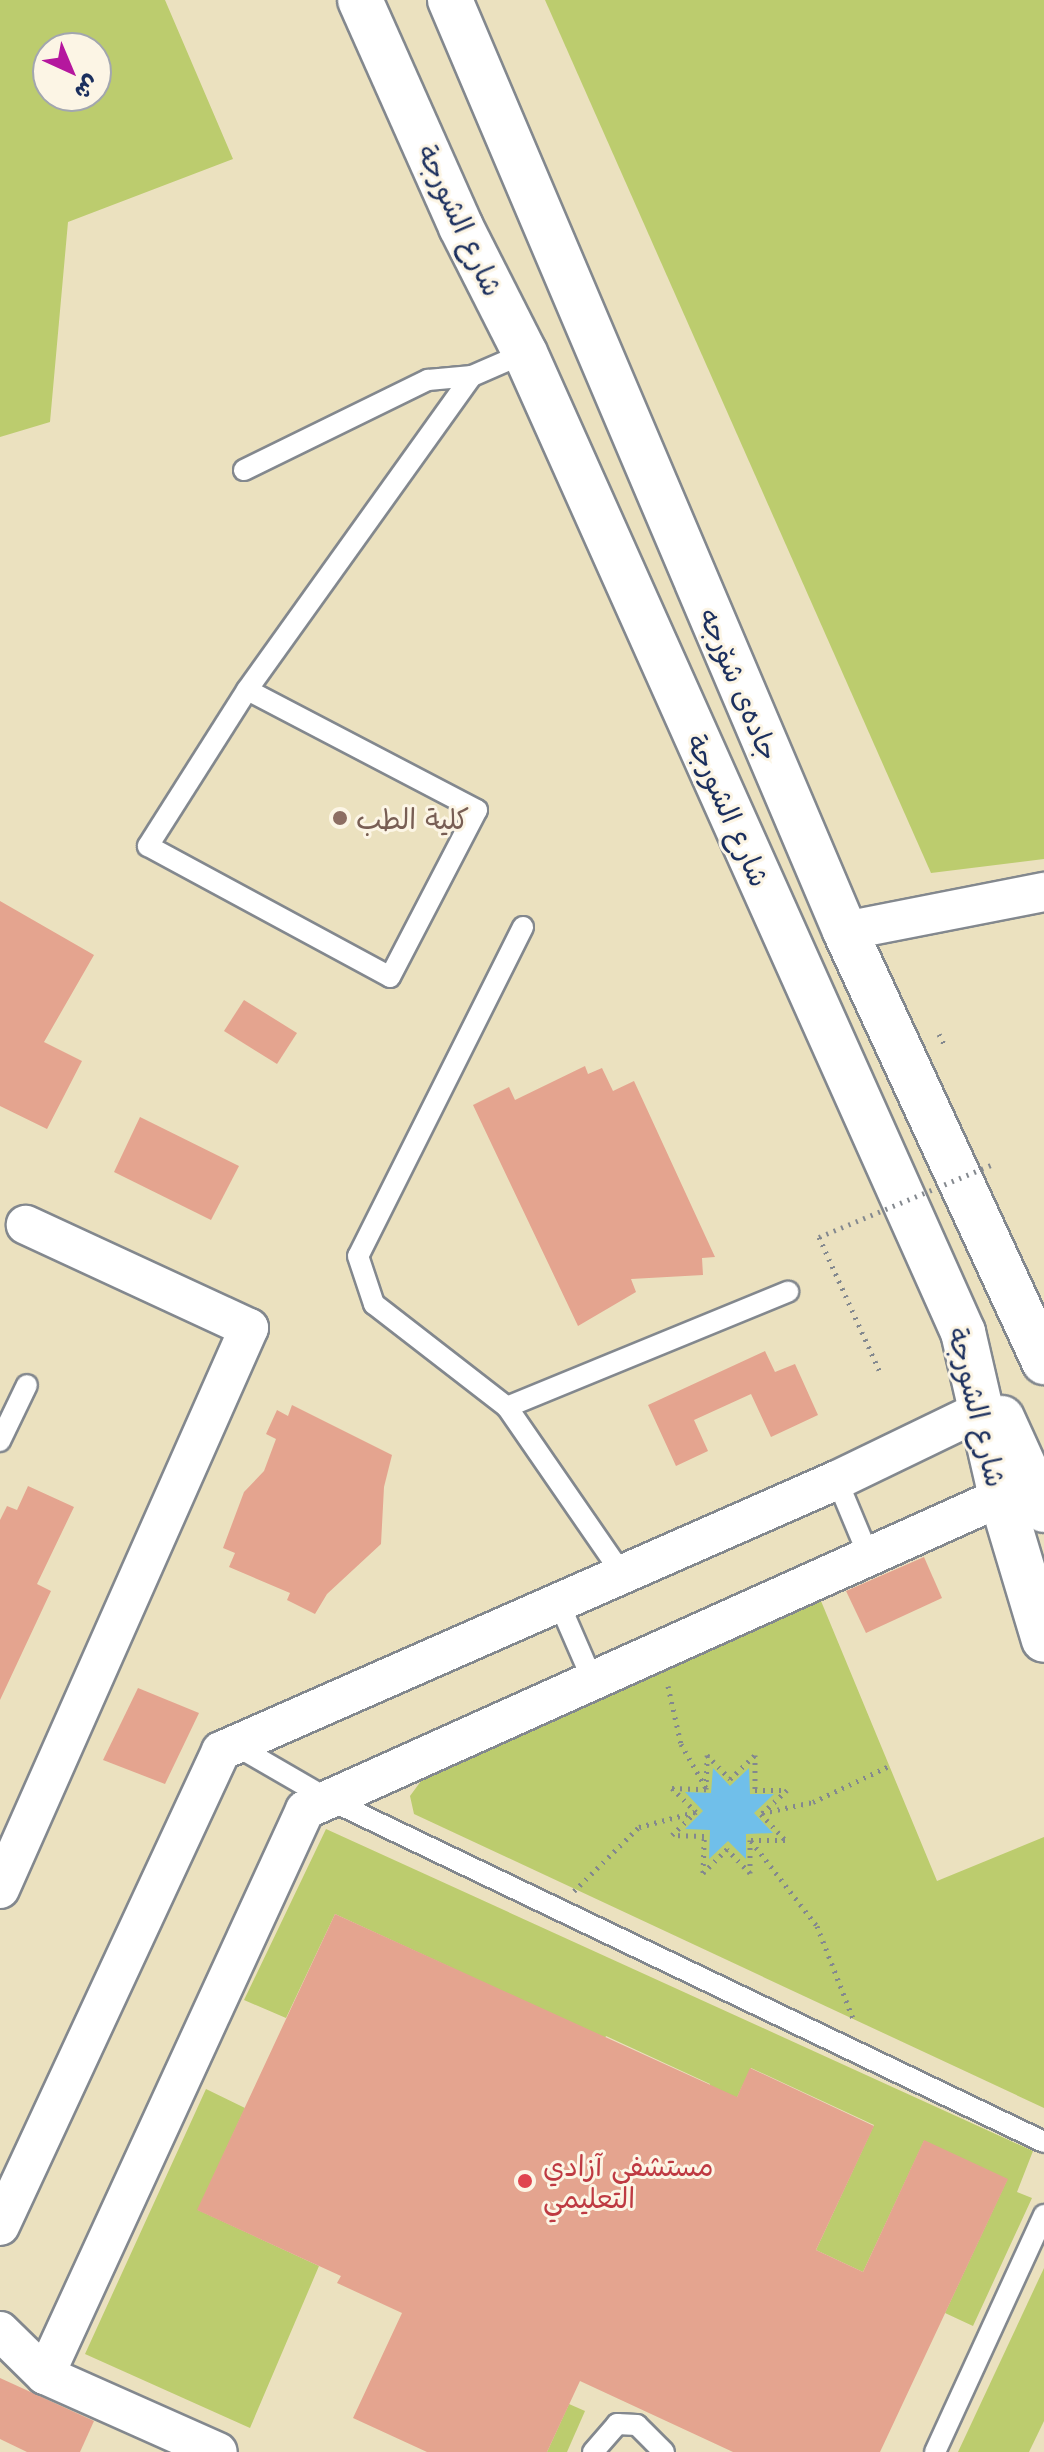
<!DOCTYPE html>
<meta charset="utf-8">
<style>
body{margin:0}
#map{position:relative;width:1044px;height:2452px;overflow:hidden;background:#ebe1bf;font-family:Mali,"Playpen Sans Arabic",sans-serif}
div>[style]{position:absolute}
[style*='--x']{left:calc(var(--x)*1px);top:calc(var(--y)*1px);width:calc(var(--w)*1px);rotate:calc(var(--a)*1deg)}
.green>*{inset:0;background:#bccc6e}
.water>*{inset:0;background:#70bfea}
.building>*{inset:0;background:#e4a48f}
.path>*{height:5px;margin-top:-2.5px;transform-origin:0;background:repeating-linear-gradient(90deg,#83888e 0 2px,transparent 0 8px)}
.roads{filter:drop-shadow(2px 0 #83888e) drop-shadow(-2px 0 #83888e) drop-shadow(0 2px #83888e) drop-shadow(0 -2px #83888e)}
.lane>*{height:20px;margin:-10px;padding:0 10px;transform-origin:10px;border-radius:10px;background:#fff}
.street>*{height:38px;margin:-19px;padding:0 19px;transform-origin:19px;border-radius:19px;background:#fff}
.primary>*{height:44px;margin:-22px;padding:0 22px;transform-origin:22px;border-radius:22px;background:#fff}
.path-bridge>*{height:5px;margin-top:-2.5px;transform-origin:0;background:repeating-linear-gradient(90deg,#83888e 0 2px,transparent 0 8px)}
.dots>*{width:22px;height:22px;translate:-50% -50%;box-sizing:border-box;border:4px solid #fcf5e5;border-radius:50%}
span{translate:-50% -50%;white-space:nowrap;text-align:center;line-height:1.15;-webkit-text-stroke:6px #fcf5e5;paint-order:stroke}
.street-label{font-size:28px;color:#1b2f5e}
.education-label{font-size:28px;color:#785e54}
.left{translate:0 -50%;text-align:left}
.health-label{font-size:28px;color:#be3a42}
.north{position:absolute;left:32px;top:32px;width:80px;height:80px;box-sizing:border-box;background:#fcf5e5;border:2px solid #a2a6af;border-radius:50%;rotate:136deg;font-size:22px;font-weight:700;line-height:32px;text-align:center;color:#1b2f5e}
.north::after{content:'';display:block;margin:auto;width:28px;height:36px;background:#b5179e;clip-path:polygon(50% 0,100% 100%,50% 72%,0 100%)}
</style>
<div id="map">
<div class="green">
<i style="clip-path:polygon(evenodd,0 0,165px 0,233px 159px,68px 222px,50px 422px,0 437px,0 0,48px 48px,96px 48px,96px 96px,48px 96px,48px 48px)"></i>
<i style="clip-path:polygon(545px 0,1044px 0,1044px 859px,931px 873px)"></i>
<i style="clip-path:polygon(821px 1601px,937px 1881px,1044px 1837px,1044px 2108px,414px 1814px,410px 1796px,424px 1777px)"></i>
<i style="clip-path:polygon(326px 1829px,1033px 2151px,1017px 2192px,1032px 2198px,973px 2326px,945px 2313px,1007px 2180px,924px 2141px,863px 2272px,816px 2250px,874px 2125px,751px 2068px,701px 2173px,710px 2084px,606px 2036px,554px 2147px,450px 1967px,335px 1914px,286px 2018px,244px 2000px)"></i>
<i style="clip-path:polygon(206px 2089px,245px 2108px,198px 2210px,319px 2266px,250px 2428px,85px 2354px)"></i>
<i style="clip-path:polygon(1044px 2268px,1044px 2421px,1029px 2452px,958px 2452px)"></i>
<i style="clip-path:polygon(569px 2404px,585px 2411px,567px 2452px,547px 2452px)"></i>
</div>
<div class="water">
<i style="clip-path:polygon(713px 1768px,730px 1786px,749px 1768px,750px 1794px,774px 1794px,754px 1813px,773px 1833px,746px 1834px,746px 1859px,728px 1841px,709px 1859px,710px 1830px,685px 1829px,703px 1811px,685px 1792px,711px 1793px)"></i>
</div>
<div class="building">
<i style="clip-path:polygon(0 901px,94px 955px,44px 1042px,82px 1061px,47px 1129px,0 1106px)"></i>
<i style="clip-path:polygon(244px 1000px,297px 1033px,277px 1064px,224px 1031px)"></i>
<i style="clip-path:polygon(585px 1066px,588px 1074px,602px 1068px,613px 1091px,634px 1081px,715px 1257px,702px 1258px,703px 1275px,631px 1279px,636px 1292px,578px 1326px,473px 1105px,509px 1087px,515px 1100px)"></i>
<i style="clip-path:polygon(140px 1117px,239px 1166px,211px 1220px,114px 1172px)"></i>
<i style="clip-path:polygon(765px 1351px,775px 1372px,795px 1364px,818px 1415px,771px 1437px,751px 1394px,694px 1420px,708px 1451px,676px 1466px,648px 1405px)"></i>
<i style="clip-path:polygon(292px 1405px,392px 1455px,384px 1487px,381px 1544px,327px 1594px,315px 1614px,287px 1600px,290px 1593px,229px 1567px,235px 1553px,223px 1548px,244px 1492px,264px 1471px,276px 1439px,266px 1434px,277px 1410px,288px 1416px)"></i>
<i style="clip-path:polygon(28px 1486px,74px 1507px,37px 1584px,51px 1591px,0 1700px,0 1520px,7px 1506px,17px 1510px)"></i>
<i style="clip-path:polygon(924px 1557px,942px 1598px,866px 1633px,846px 1591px)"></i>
<i style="clip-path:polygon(138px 1688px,199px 1713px,165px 1784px,103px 1760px)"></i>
<i style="clip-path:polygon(335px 1914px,737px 2097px,750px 2068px,874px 2126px,816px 2250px,863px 2272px,924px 2140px,1008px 2179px,880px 2452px,733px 2452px,580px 2381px,547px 2452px,427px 2452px,353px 2418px,402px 2313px,337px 2283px,341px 2276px,197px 2210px)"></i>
<i style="clip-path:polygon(0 2378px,94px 2421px,80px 2452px,27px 2452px,0 2439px)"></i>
</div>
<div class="path">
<i style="--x:939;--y:1034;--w:11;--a:63"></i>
<i style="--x:819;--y:1237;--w:150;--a:65.7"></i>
<i style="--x:668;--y:1686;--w:59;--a:77.4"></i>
<i style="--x:681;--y:1744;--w:51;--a:60.4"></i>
<i style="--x:707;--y:1755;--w:33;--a:46"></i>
<i style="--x:730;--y:1779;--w:35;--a:-44"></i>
<i style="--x:755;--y:1755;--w:35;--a:90"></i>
<i style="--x:755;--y:1790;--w:32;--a:0"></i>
<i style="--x:787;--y:1790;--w:35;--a:137"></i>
<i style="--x:761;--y:1814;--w:35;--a:47"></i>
<i style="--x:785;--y:1840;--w:35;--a:180"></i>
<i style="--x:750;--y:1840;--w:33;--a:90"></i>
<i style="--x:750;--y:1873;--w:33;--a:-134"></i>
<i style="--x:727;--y:1849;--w:34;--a:135"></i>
<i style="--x:703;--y:1873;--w:37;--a:-88"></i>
<i style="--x:704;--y:1836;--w:32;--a:-178"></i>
<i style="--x:672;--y:1835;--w:33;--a:-44"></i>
<i style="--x:696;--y:1812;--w:34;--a:-135"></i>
<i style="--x:672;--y:1788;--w:34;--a:2"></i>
<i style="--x:706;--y:1789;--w:34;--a:-88"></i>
<i style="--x:762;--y:1813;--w:52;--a:-12.2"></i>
<i style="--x:813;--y:1802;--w:84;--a:-25.3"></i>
<i style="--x:751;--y:1841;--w:108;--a:52.2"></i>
<i style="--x:817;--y:1926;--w:102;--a:68.7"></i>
<i style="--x:574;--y:1891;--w:91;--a:-44.6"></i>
<i style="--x:639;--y:1827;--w:58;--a:-15"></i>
</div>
<div class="roads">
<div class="lane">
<i style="--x:244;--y:470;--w:205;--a:-26.1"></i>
<i style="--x:428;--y:380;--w:44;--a:-5.2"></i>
<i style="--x:247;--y:690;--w:185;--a:122.4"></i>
<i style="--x:148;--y:846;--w:275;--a:28.4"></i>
<i style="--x:390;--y:977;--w:188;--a:-62.5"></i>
<i style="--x:477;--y:810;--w:259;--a:-152.4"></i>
<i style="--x:247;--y:690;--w:386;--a:-54.4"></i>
<i style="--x:472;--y:376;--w:58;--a:-23.5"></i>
<i style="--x:523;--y:927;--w:368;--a:116.6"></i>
<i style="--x:358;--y:1256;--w:51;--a:71.6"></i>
<i style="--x:374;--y:1304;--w:168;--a:37.8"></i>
<i style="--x:507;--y:1407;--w:203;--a:55.4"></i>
<i style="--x:507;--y:1407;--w:304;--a:-22.3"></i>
<i style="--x:0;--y:1441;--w:62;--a:-64.3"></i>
<i style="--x:837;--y:1480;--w:80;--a:67.3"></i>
<i style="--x:559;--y:1603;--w:83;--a:66.5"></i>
<i style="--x:235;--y:1745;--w:108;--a:30.1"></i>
<i style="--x:328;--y:1799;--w:794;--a:25.6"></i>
<i style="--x:593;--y:2452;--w:37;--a:-49"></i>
<i style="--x:617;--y:2424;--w:20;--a:3"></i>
<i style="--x:637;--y:2425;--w:38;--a:45"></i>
<i style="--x:935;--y:2452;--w:261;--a:-65.3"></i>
</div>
<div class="street">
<i style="--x:845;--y:931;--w:203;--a:-11.1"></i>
<i style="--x:0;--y:1889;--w:614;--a:-66.07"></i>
<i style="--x:249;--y:1328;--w:246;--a:-155.2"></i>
<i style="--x:0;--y:2226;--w:524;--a:-65.05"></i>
<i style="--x:221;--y:1751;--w:673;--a:-23.75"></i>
<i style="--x:837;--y:1480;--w:159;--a:-25.8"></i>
<i style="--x:0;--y:2331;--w:63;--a:44.4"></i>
<i style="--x:45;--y:2375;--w:189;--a:24"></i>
<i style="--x:45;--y:2375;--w:622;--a:-65.29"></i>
<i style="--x:305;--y:1810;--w:763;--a:-24.21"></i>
</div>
<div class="primary">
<i style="--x:360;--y:0;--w:248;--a:66"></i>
<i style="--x:461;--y:227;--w:141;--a:63.1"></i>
<i style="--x:525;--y:353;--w:1073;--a:65.9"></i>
<i style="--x:963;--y:1332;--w:169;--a:77"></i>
<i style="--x:1001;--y:1497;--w:149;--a:73.3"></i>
<i style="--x:450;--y:0;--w:1011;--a:67.01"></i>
<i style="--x:845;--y:931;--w:475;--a:65.2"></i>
<i style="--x:1002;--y:1418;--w:101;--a:65.5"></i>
</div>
</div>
<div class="path-bridge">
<i style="--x:819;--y:1237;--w:192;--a:-22.7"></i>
</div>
<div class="dots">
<i style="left:340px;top:818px;background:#8d6e63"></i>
<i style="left:525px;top:2181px;background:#e0444e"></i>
</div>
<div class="street-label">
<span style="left:461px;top:220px;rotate:65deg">شارع الشورجة</span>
<span style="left:740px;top:684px;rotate:67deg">جادەی شۆرجە</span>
<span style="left:729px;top:810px;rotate:66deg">شارع الشورجة</span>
<span style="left:978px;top:1407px;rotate:76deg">شارع الشورجة</span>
</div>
<div class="education-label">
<span class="left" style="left:356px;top:818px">كلية الطب</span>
</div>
<div class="health-label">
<span class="left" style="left:543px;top:2181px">مستشفى آزادي<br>التعليمي</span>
</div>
<div class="north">ش</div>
</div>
